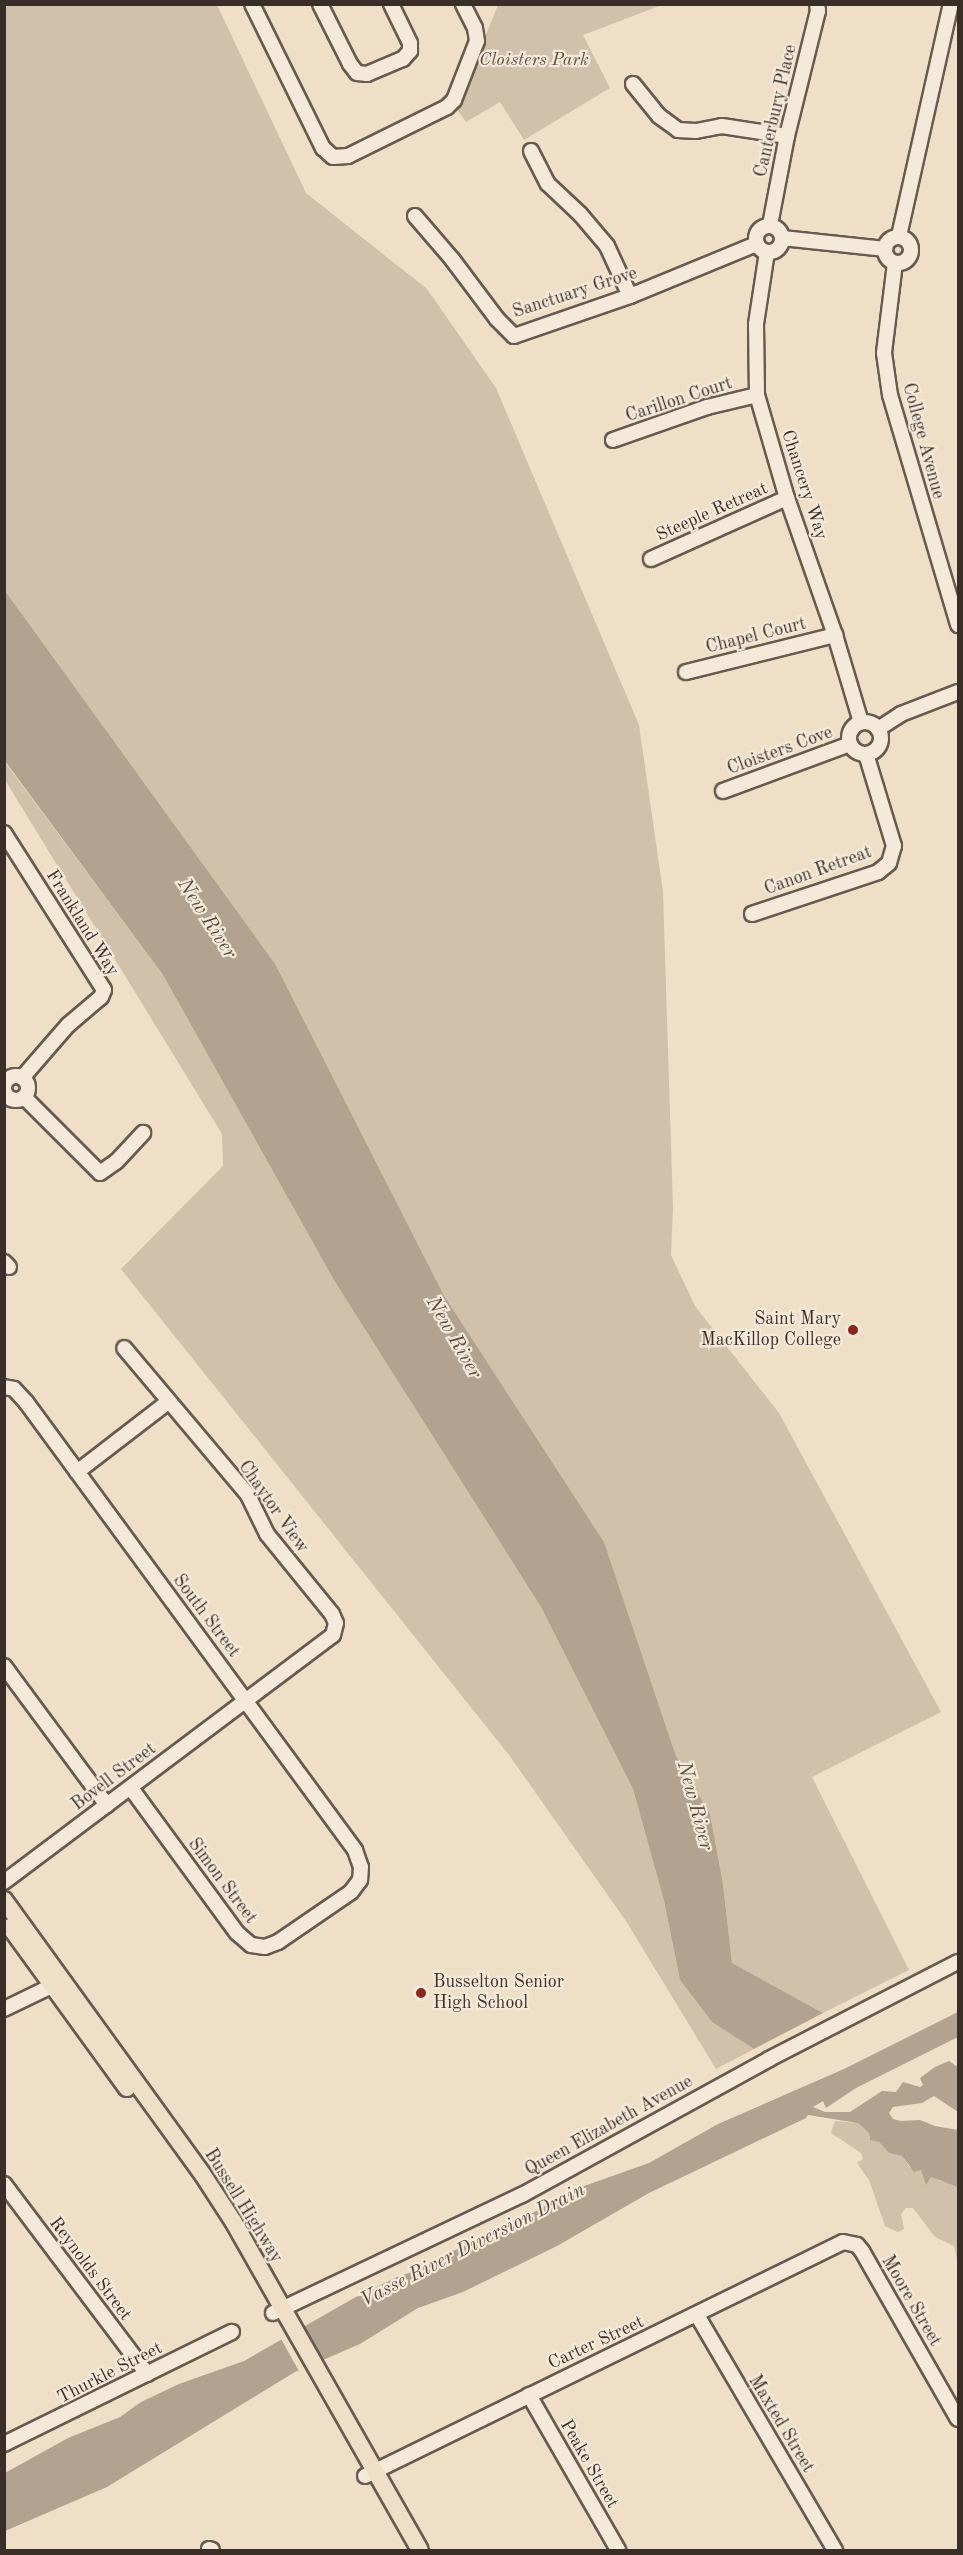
<!DOCTYPE html>
<style>
body{margin:0}
#map{position:relative;width:963px;height:2555px;overflow:hidden;background:#efdfc6;font-family:"Old Standard TT",serif}
div>[style]{position:absolute}
[style*='--x']{left:calc(var(--x)*1px);top:calc(var(--y)*1px);width:calc(var(--w)*1px);rotate:calc(var(--a)*1deg)}
.green>*{inset:0;background:#d0c1ab}
.water>*{inset:0;background:#b1a390}
.pier>*{inset:0;background:#efdfc6}
.roads{filter:drop-shadow(2px 0 #675a50) drop-shadow(-2px 0 #675a50) drop-shadow(0 2px #675a50) drop-shadow(0 -2px #675a50)}
.minor>*{height:14px;margin:-7px;padding:0 7px;transform-origin:7px;border-radius:7px;background:#f5eada}
.minor>.ring{margin:-7px;padding:0;box-sizing:content-box;background:none;border:14px solid #f5eada;border-radius:50%}
.major>*{height:16px;margin:-8px;padding:0 8px;transform-origin:8px;border-radius:8px;background:#efdfc6}
.dots>*{width:16px;height:16px;translate:-50% -50%;box-sizing:border-box;border:3px solid #f5eada;border-radius:50%}
span{translate:-50% -50%;white-space:nowrap;text-align:center;line-height:1.15;-webkit-text-stroke:4.5px #f5eada;paint-order:stroke}
.park-label{font-size:18px;color:#584b42;font-style:italic}
.street-label{font-size:18px;color:#3a2e28}
.poi-label{font-size:18px;color:#3a2e28}
.right{translate:-100% -50%;text-align:right}
.left{translate:0 -50%;text-align:left}
.water-label{font-size:20px;color:#584b42;font-style:italic}
.frame{position:absolute;inset:0;border:6px solid #3a2e28;pointer-events:none}
</style>
<div id="map">
<div class="green">
<i style="clip-path:polygon(4px 5px,217px 5px,306px 193px,427px 289px,496px 388px,639px 725px,663px 892px,673px 1208px,671px 1255px,695px 1306px,779px 1413px,941px 1712px,812px 1777px,909px 1970px,823px 2013px,732px 1963px,723px 1884px,710px 1814px,676px 1756px,604px 1542px,443px 1294px,75px 690px,5px 591px)"></i>
<i style="clip-path:polygon(498px 5px,662px 5px,583px 35px,610px 88px,524px 140px,500px 102px,466px 122px,456px 108px)"></i>
<i style="clip-path:polygon(4px 761px,163px 975px,335px 1282px,541px 1607px,633px 1789px,664px 1901px,680px 1980px,712px 2022px,754px 2049px,716px 2069px,626px 1921px,509px 1755px,121px 1269px,223px 1166px,222px 1134px,5px 780px)"></i>
<i style="clip-path:polygon(835px 2121px,858px 2123px,869px 2133px,869px 2138px,879px 2142px,889px 2153px,902px 2156px,909px 2167px,919px 2169px,940px 2181px,956px 2184px,958px 2187px,958px 2262px,954px 2246px,935px 2237px,913px 2208px,906px 2208px,901px 2214px,904px 2229px,898px 2232px,885px 2226px,869px 2180px,857px 2163px,863px 2159px,861px 2153px,831px 2133px)"></i>
</div>
<div class="water">
<i style="clip-path:polygon(5px 591px,275px 964px,443px 1294px,604px 1542px,676px 1756px,710px 1814px,723px 1884px,732px 1963px,823px 2013px,754px 2049px,712px 2022px,680px 1980px,664px 1901px,633px 1789px,541px 1607px,335px 1282px,163px 975px,5px 761px)"></i>
<i style="clip-path:polygon(958px 2012px,958px 2037px,856px 2088px,826px 2108px,823px 2101px,813px 2107px,825px 2112px,850px 2112px,882px 2091px,896px 2092px,903px 2082px,920px 2087px,923px 2085px,920px 2078px,935px 2067px,949px 2061px,958px 2067px,958px 2112px,934px 2096px,922px 2103px,893px 2107px,889px 2113px,893px 2119px,901px 2121px,920px 2120px,935px 2126px,958px 2130px,958px 2187px,931px 2177px,926px 2185px,921px 2170px,914px 2172px,902px 2156px,889px 2153px,879px 2142px,870px 2140px,869px 2133px,858px 2123px,808px 2115px,806px 2118px,649px 2193px,557px 2246px,463px 2292px,418px 2308px,360px 2344px,295px 2372px,107px 2487px,5px 2531px,5px 2473px,68px 2438px,120px 2417px,141px 2402px,179px 2384px,244px 2361px,354px 2298px,397px 2277px,430px 2266px,442px 2256px,462px 2247px,497px 2234px,570px 2191px,649px 2163px,718px 2124px,844px 2069px)"></i>
</div>
<div class="pier">
<i style="clip-path:polygon(303px 2324px,325px 2363px,300px 2373px,280px 2337px)"></i>
</div>
<div class="roads">
<div class="minor">
<i style="--x:252;--y:4;--w:161;--a:63.8"></i>
<i style="--x:323;--y:148;--w:13;--a:42"></i>
<i style="--x:333;--y:157;--w:15;--a:-4"></i>
<i style="--x:348;--y:156;--w:110;--a:-26.3"></i>
<i style="--x:447;--y:107;--w:10;--a:-45"></i>
<i style="--x:454;--y:100;--w:63;--a:-68.7"></i>
<i style="--x:477;--y:41;--w:13;--a:-99"></i>
<i style="--x:475;--y:28;--w:27;--a:-117"></i>
<i style="--x:320;--y:4;--w:67;--a:63.4"></i>
<i style="--x:350;--y:64;--w:11;--a:52"></i>
<i style="--x:357;--y:73;--w:10;--a:6"></i>
<i style="--x:367;--y:74;--w:39;--a:-23"></i>
<i style="--x:403;--y:59;--w:11;--a:-49"></i>
<i style="--x:410;--y:51;--w:8;--a:-90"></i>
<i style="--x:410;--y:43;--w:43;--a:-116"></i>
<i style="--x:633;--y:84;--w:41;--a:50.9"></i>
<i style="--x:659;--y:116;--w:24;--a:36"></i>
<i style="--x:678;--y:130;--w:18;--a:3"></i>
<i style="--x:696;--y:131;--w:26;--a:-11"></i>
<i style="--x:722;--y:126;--w:66;--a:8.7"></i>
<i style="--x:531;--y:151;--w:37;--a:63"></i>
<i style="--x:548;--y:184;--w:44;--a:43.2"></i>
<i style="--x:580;--y:214;--w:42;--a:49.8"></i>
<i style="--x:607;--y:246;--w:55;--a:65.3"></i>
<i style="--x:415;--y:216;--w:57;--a:49.3"></i>
<i style="--x:452;--y:259;--w:75;--a:53.1"></i>
<i style="--x:497;--y:319;--w:24;--a:45"></i>
<i style="--x:514;--y:336;--w:123;--a:-19"></i>
<i style="--x:630;--y:296;--w:136;--a:-22.4"></i>
<i style="--x:770;--y:225;--w:91;--a:-79.2"></i>
<i style="--x:787;--y:136;--w:129;--a:-76.1"></i>
<i style="--x:818;--y:11;--w:7;--a:-98"></i>
<i class="ring" style="left:756px;top:226px;width:12px;height:12px"></i>
<i style="--x:899;--y:236;--w:238;--a:-77.4"></i>
<i class="ring" style="left:885px;top:237px;width:12px;height:12px"></i>
<i style="--x:782;--y:238;--w:104;--a:6.1"></i>
<i style="--x:767;--y:252;--w:73;--a:98.7"></i>
<i style="--x:756;--y:324;--w:71;--a:89.2"></i>
<i style="--x:757;--y:395;--w:107;--a:73.8"></i>
<i style="--x:787;--y:498;--w:145;--a:70.7"></i>
<i style="--x:835;--y:635;--w:91;--a:73.4"></i>
<i style="--x:895;--y:263;--w:91;--a:97"></i>
<i style="--x:884;--y:353;--w:42;--a:81.9"></i>
<i style="--x:890;--y:395;--w:240;--a:73.5"></i>
<i style="--x:613;--y:440;--w:100;--a:-19.3"></i>
<i style="--x:707;--y:407;--w:51;--a:-13.5"></i>
<i style="--x:651;--y:559;--w:149;--a:-24.2"></i>
<i style="--x:686;--y:672;--w:154;--a:-13.9"></i>
<i class="ring" style="left:849px;top:722px;width:18px;height:18px"></i>
<i style="--x:878;--y:729;--w:27;--a:-33"></i>
<i style="--x:901;--y:714;--w:61;--a:-21.1"></i>
<i style="--x:723;--y:791;--w:135;--a:-20.3"></i>
<i style="--x:4;--y:833;--w:186;--a:57.5"></i>
<i style="--x:104;--y:990;--w:8;--a:113"></i>
<i style="--x:101;--y:997;--w:43;--a:139.7"></i>
<i style="--x:68;--y:1025;--w:70;--a:131"></i>
<i style="--x:752;--y:914;--w:133;--a:-18.4"></i>
<i style="--x:878;--y:872;--w:14;--a:-39"></i>
<i style="--x:889;--y:863;--w:18;--a:-74"></i>
<i style="--x:894;--y:846;--w:96;--a:-106.9"></i>
<i class="ring" style="left:4px;top:1076px;width:10px;height:10px"></i>
<i style="--x:24;--y:1097;--w:107;--a:45"></i>
<i style="--x:100;--y:1173;--w:19;--a:-35"></i>
<i style="--x:116;--y:1162;--w:40;--a:-47"></i>
<i style="--x:4;--y:1262;--w:7;--a:45"></i>
<i style="--x:4;--y:1387;--w:10;--a:11"></i>
<i style="--x:14;--y:1389;--w:18;--a:47"></i>
<i style="--x:26;--y:1402;--w:556;--a:53.71"></i>
<i style="--x:355;--y:1850;--w:18;--a:71"></i>
<i style="--x:361;--y:1867;--w:13;--a:94"></i>
<i style="--x:360;--y:1880;--w:15;--a:127"></i>
<i style="--x:351;--y:1892;--w:88;--a:145.6"></i>
<i style="--x:278;--y:1942;--w:14;--a:159"></i>
<i style="--x:265;--y:1947;--w:14;--a:-172"></i>
<i style="--x:251;--y:1945;--w:18;--a:-139"></i>
<i style="--x:237;--y:1933;--w:180;--a:-126.2"></i>
<i style="--x:77;--y:1472;--w:115;--a:-37.6"></i>
<i style="--x:4;--y:1666;--w:173;--a:53.5"></i>
<i style="--x:4;--y:1882;--w:411;--a:-36.9"></i>
<i style="--x:333;--y:1635;--w:12;--a:-76"></i>
<i style="--x:336;--y:1623;--w:10;--a:-114"></i>
<i style="--x:332;--y:1614;--w:103;--a:-129.1"></i>
<i style="--x:267;--y:1534;--w:43;--a:-116"></i>
<i style="--x:248;--y:1495;--w:192;--a:-130.1"></i>
<i style="--x:4;--y:2009;--w:64;--a:-25.8"></i>
<i style="--x:4;--y:2184;--w:238;--a:53"></i>
<i style="--x:273;--y:2313;--w:276;--a:-25.4"></i>
<i style="--x:522;--y:2195;--w:282;--a:-28.8"></i>
<i style="--x:769;--y:2059;--w:212;--a:-27.2"></i>
<i style="--x:697;--y:2315;--w:273;--a:59.6"></i>
<i style="--x:529;--y:2395;--w:179;--a:60.1"></i>
<i style="--x:4;--y:2444;--w:254;--a:-26.2"></i>
<i style="--x:365;--y:2476;--w:532;--a:-26.08"></i>
<i style="--x:843;--y:2242;--w:14;--a:12"></i>
<i style="--x:857;--y:2245;--w:8;--a:50"></i>
<i style="--x:862;--y:2251;--w:193;--a:60.3"></i>
<i style="--x:209;--y:2549;--w:3;--a:18"></i>
</div>
<div class="major">
<i style="--x:4;--y:1900;--w:339;--a:54.1"></i>
<i style="--x:203;--y:2175;--w:55;--a:56.9"></i>
<i style="--x:233;--y:2221;--w:378;--a:60.4"></i>
<i style="--x:10;--y:1927;--w:199;--a:54"></i>
</div>
</div>
<div class="dots">
<i style="left:853px;top:1330px;background:#8f2418"></i>
<i style="left:421px;top:1993px;background:#8f2418"></i>
</div>
<div class="park-label">
<span style="left:534px;top:60px">Cloisters Park</span>
</div>
<div class="street-label">
<span style="left:776px;top:111px;rotate:-77deg">Canterbury Place</span>
<span style="left:575px;top:293px;rotate:-18deg">Sanctuary Grove</span>
<span style="left:679px;top:400px;rotate:-18deg">Carillon Court</span>
<span style="left:923px;top:441px;rotate:75deg">College Avenue</span>
<span style="left:804px;top:485px;rotate:72deg">Chancery Way</span>
<span style="left:712px;top:512px;rotate:-24deg">Steeple Retreat</span>
<span style="left:756px;top:636px;rotate:-14deg">Chapel Court</span>
<span style="left:780px;top:751px;rotate:-20deg">Cloisters Cove</span>
<span style="left:818px;top:871px;rotate:-20deg">Canon Retreat</span>
<span style="left:82px;top:923px;rotate:58deg">Frankland Way</span>
<span style="left:273px;top:1507px;rotate:55deg">Chaytor View</span>
<span style="left:206px;top:1616px;rotate:53deg">South Street</span>
<span style="left:114px;top:1777px;rotate:-37deg">Bovell Street</span>
<span style="left:222px;top:1881px;rotate:53deg">Simon Street</span>
<span style="left:609px;top:2126px;rotate:-29deg">Queen Elizabeth Avenue</span>
<span style="left:243px;top:2206px;rotate:58deg">Bussell Highway</span>
<span style="left:90px;top:2269px;rotate:53deg">Reynolds Street</span>
<span style="left:911px;top:2301px;rotate:60deg">Moore Street</span>
<span style="left:596px;top:2343px;rotate:-25deg">Carter Street</span>
<span style="left:110px;top:2373px;rotate:-27deg">Thurkle Street</span>
<span style="left:781px;top:2424px;rotate:59deg">Maxted Street</span>
<span style="left:589px;top:2464px;rotate:60deg">Peake Street</span>
</div>
<div class="poi-label">
<span class="right" style="left:841px;top:1330px">Saint Mary<br>MacKillop College</span>
<span class="left" style="left:433px;top:1993px">Busselton Senior<br>High School</span>
</div>
<div class="water-label">
<span style="left:206px;top:919px;rotate:57deg">New River</span>
<span style="left:453px;top:1338px;rotate:60deg">New River</span>
<span style="left:694px;top:1806px;rotate:75deg">New River</span>
<span style="left:473px;top:2246px;rotate:-27deg">Vasse River Diversion Drain</span>
</div>
<div class="frame"></div>
</div>
